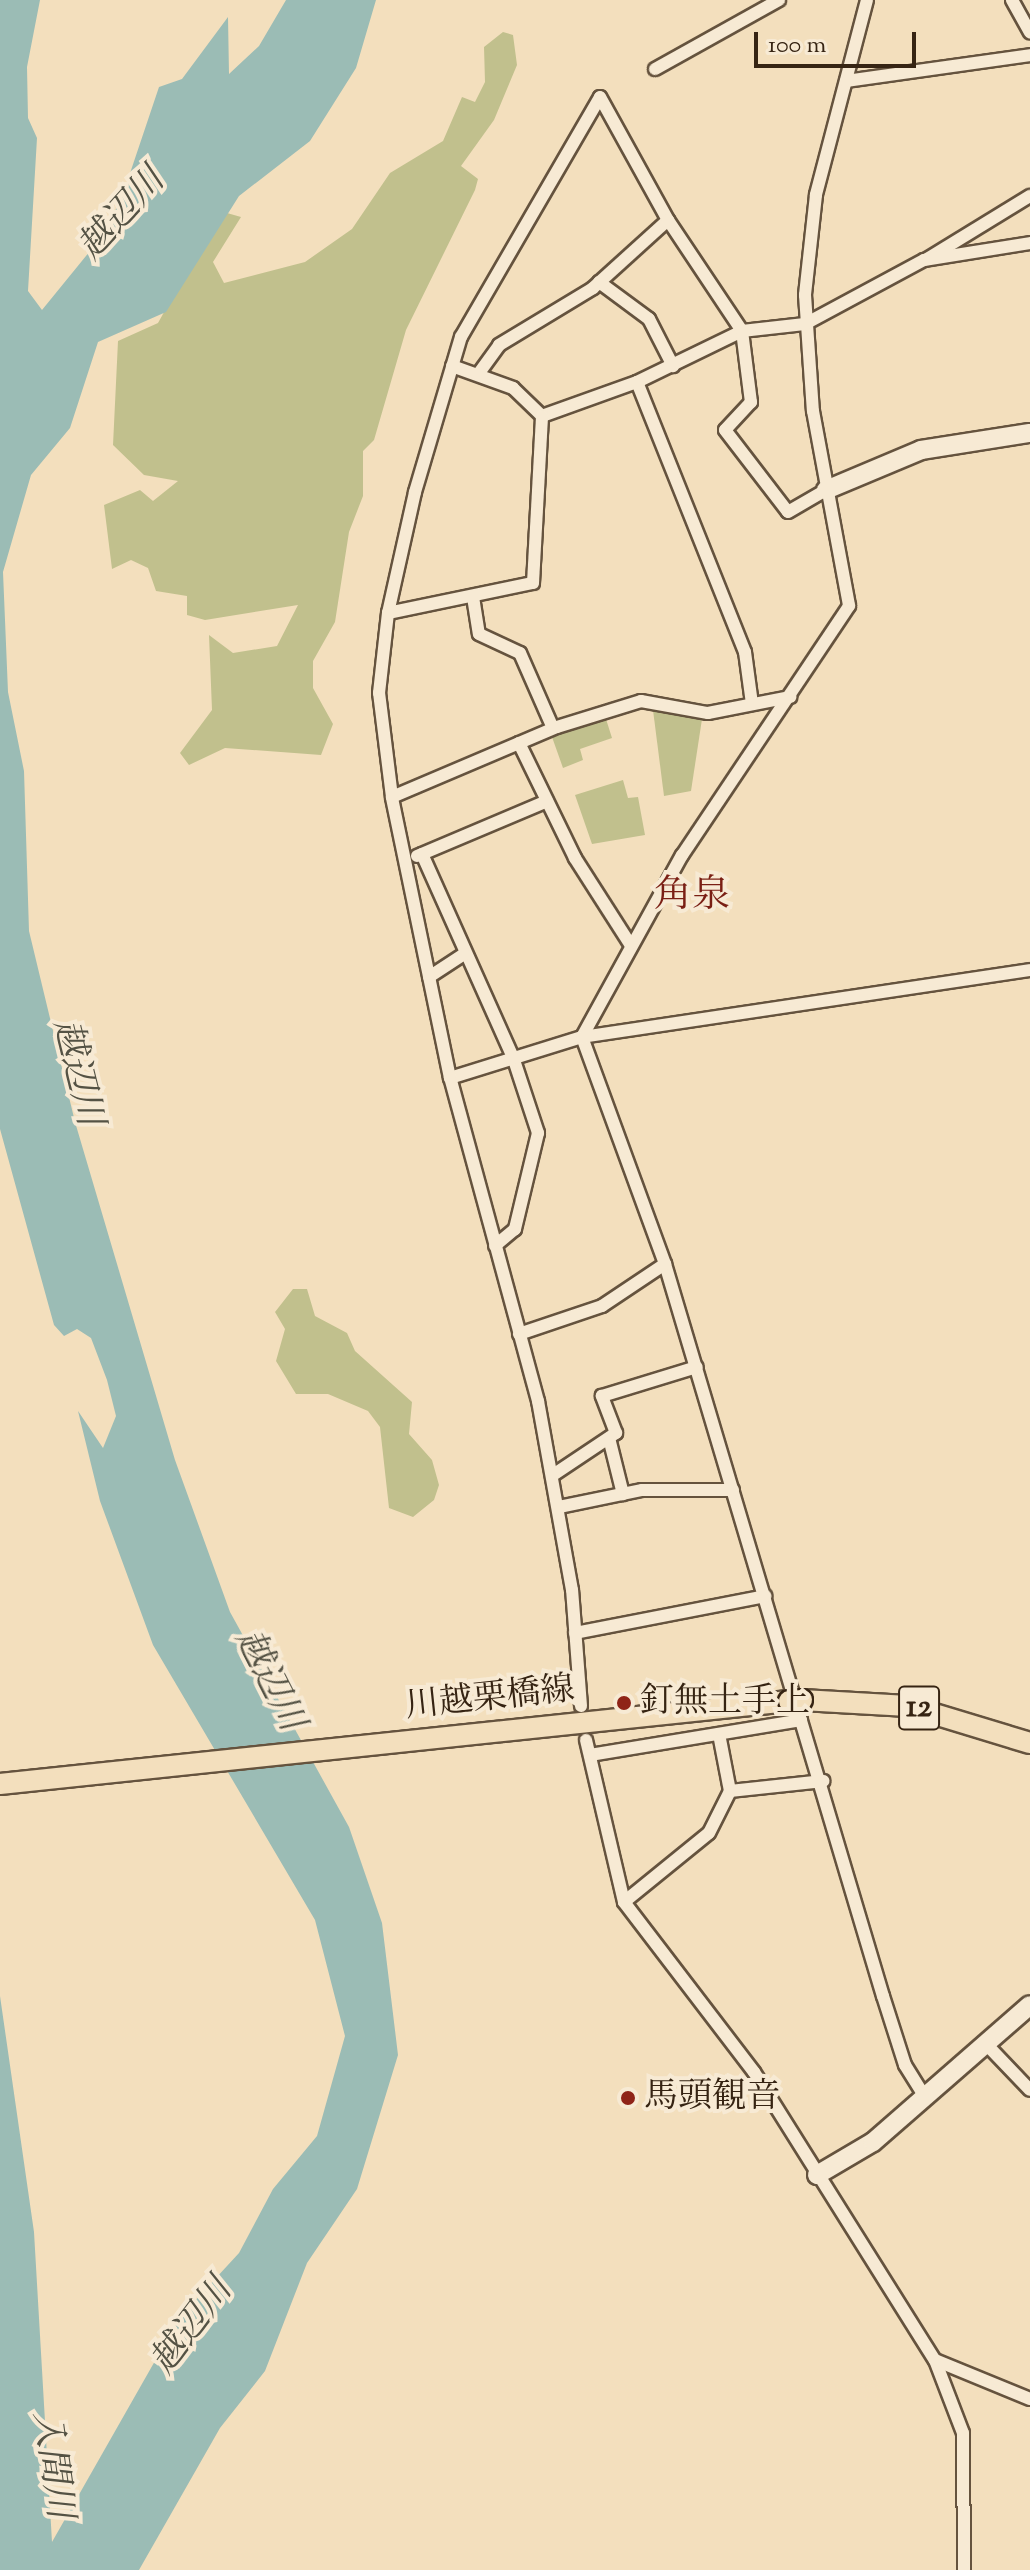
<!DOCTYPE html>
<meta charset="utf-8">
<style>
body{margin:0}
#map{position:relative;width:1030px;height:2570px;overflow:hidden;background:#f3dfbd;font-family:"Sorts Mill Goudy","Noto Serif JP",serif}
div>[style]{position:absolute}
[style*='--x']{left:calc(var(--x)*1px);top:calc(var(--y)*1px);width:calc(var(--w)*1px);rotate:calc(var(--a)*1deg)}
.green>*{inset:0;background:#c1c08d}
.water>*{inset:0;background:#9bbcb5}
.roads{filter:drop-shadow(2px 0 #65533e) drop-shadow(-2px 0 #65533e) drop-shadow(0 2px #65533e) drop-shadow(0 -2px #65533e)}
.street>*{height:12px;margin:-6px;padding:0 6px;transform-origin:6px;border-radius:6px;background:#f7ead4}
.secondary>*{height:18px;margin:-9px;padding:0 9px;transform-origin:9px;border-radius:9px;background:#f7ead4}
.primary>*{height:20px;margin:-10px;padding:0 10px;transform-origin:10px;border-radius:10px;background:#f3dfbd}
.bridges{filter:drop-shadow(2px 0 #362413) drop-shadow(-2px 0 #362413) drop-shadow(0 2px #362413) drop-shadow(0 -2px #362413)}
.primary-bridge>*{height:20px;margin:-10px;padding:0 10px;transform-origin:10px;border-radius:10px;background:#f3dfbd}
.dots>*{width:22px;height:22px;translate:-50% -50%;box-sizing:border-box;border:4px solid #f7ead4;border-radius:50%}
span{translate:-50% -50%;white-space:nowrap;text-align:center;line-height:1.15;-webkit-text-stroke:8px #f7ead4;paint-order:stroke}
.shield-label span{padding:2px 6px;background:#f7ead4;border:2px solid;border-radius:6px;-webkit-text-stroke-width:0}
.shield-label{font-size:32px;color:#362413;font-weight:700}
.street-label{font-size:34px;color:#362413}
.poi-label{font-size:34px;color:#362413}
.left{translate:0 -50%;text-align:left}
.water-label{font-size:36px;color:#545244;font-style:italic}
.quarter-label{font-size:38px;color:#7a1f14}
.scale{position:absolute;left:754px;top:32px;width:162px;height:36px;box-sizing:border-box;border:4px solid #362413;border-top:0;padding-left:10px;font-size:24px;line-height:28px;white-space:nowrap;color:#362413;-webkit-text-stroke:6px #f7ead4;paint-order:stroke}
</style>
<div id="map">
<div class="green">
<i style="clip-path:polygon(503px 32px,513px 35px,517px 65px,494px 120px,461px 166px,478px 179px,475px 190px,406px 330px,374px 440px,363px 451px,363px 496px,349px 532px,335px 622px,313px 661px,313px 688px,333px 724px,321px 755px,225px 748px,189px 765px,180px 753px,212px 710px,209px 635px,233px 653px,277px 646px,298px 605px,205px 620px,187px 615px,187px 596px,156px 591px,148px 568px,131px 560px,112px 569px,104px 505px,140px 490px,153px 501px,178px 481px,144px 475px,113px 445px,118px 341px,158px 323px,220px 211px,241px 217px,213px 262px,224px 283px,305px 262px,352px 229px,390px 173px,443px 141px,462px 97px,475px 102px,485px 82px,484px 47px)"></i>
<i style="clip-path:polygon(653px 710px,702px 719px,691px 791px,664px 796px)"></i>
<i style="clip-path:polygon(606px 719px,612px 738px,580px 749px,583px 760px,563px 768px,552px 737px)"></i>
<i style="clip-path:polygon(623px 780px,628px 798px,638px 797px,645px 835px,592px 844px,575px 795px)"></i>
<i style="clip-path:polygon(293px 1289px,307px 1289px,315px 1316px,347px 1333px,355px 1351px,412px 1402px,409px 1434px,432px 1460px,439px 1485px,434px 1500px,413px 1517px,389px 1508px,380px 1427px,368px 1411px,328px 1394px,296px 1394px,276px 1361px,285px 1329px,275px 1312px)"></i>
</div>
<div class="water">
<i style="clip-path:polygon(0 0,40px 0,27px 67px,28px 118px,37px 138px,28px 291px,42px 310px,99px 240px,121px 200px,159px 87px,182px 79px,228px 17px,229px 74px,259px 46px,286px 0,376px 0,356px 68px,310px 141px,239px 196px,166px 312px,98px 342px,70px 428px,31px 475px,3px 572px,8px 692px,24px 771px,29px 931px,75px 1122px,175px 1460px,230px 1612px,349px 1827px,382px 1923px,398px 2055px,357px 2189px,307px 2263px,265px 2371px,220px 2428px,139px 2570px,0 2570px,0 1996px,34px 2232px,52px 2542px,180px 2317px,239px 2253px,273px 2189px,317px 2136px,345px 2036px,315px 1920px,153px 1645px,100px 1501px,78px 1411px,103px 1448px,116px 1416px,107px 1380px,91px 1338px,77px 1329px,64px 1336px,54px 1325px,0 1129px)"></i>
</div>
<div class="roads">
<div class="street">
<i style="--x:867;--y:0;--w:202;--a:104.7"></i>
<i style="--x:816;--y:195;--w:101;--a:96.3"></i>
<i style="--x:805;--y:295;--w:116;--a:86.1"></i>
<i style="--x:813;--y:411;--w:198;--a:79.5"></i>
<i style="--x:849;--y:606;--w:300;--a:123.8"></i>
<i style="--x:682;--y:855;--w:208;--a:118.8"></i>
<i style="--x:582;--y:1037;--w:242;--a:69.9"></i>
<i style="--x:665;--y:1264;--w:764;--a:73.42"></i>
<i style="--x:883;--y:1996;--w:72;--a:72.3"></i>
<i style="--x:905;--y:2065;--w:39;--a:58"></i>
<i style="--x:1012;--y:0;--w:37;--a:61"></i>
<i style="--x:655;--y:69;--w:142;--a:-29.1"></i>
<i style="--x:846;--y:81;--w:186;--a:-8"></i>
<i style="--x:927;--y:259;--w:121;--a:-31.5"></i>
<i style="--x:599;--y:282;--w:62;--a:36.5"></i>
<i style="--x:649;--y:319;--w:53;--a:62.9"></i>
<i style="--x:452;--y:366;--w:65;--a:19.8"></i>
<i style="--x:513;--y:388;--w:40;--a:44"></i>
<i style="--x:542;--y:416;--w:101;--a:-19.7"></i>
<i style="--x:637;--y:382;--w:117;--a:-25.9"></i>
<i style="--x:742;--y:331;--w:63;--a:-6.3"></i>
<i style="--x:805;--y:324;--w:135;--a:-28.3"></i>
<i style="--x:924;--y:260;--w:107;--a:-9.1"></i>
<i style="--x:479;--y:373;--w:34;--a:-54"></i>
<i style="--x:499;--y:345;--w:110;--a:-31.2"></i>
<i style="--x:593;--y:288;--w:101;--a:-42.2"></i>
<i style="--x:637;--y:382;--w:291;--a:68.2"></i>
<i style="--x:745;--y:652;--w:52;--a:82.3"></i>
<i style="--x:473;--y:597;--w:37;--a:81"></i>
<i style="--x:479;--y:634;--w:45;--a:24.9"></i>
<i style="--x:520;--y:653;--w:82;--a:66.3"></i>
<i style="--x:388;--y:613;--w:148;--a:-11.7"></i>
<i style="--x:533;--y:583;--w:167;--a:-86.9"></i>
<i style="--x:519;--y:743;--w:128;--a:64"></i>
<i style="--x:575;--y:858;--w:102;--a:57.4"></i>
<i style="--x:392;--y:797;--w:179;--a:-23"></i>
<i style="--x:557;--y:727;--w:88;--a:-17.2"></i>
<i style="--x:641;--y:701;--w:68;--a:10.2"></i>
<i style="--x:708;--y:713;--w:84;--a:-11"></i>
<i style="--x:422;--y:854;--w:226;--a:65.9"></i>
<i style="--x:514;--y:1060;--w:77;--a:71.8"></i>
<i style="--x:538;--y:1133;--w:99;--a:103.5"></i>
<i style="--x:515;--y:1229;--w:26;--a:140"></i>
<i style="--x:417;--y:856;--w:141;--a:-22.9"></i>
<i style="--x:429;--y:977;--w:42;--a:-33.3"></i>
<i style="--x:450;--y:1078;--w:138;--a:-17.3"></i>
<i style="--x:582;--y:1037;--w:453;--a:-8.5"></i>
<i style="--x:519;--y:1334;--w:88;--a:-18.6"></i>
<i style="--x:602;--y:1306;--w:76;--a:-33.7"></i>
<i style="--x:609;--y:1438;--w:58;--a:76"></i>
<i style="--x:553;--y:1475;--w:76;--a:-33.7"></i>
<i style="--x:616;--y:1433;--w:40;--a:-111"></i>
<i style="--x:602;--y:1396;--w:99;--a:-17"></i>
<i style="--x:559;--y:1507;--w:85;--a:-11.6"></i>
<i style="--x:642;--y:1490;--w:91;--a:0"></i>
<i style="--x:575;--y:1633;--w:194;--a:-11"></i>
<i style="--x:581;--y:1706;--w:116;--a:-94.4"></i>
<i style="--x:572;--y:1590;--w:192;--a:-100.2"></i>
<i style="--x:538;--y:1401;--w:335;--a:-105.2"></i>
<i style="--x:450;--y:1078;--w:287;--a:-101.7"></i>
<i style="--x:392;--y:797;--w:105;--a:-97.1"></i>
<i style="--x:379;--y:693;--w:81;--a:-83.6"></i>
<i style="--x:388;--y:613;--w:124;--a:-77.4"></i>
<i style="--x:415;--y:492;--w:162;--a:-73.5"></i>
<i style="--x:461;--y:337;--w:277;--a:-59.9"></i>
<i style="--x:600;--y:97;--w:141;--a:61.1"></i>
<i style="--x:668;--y:220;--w:133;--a:56.3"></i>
<i style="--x:742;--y:331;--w:72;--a:82.8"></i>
<i style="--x:751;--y:402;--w:38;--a:133"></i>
<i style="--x:725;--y:430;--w:103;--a:52.5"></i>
<i style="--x:788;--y:512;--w:44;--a:-30.1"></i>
<i style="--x:719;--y:1734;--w:58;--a:79.1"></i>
<i style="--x:586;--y:1740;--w:166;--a:76.8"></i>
<i style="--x:624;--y:1902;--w:214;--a:52.6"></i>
<i style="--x:754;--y:2072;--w:340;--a:57.9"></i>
<i style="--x:935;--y:2360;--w:103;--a:22.3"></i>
<i style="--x:590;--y:1755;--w:214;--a:-9.4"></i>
<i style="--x:624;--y:1902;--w:109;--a:-39.1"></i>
<i style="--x:709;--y:1833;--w:47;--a:-63.4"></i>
<i style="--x:730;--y:1791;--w:94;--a:-6.1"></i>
<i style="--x:987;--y:2045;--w:62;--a:46.3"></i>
<i style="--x:935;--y:2360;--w:78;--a:69"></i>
<i style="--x:963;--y:2433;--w:137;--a:89.6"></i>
</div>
<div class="secondary">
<i style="--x:826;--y:490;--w:103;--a:-22.8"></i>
<i style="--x:921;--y:450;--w:110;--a:-8.9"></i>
<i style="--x:817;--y:2175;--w:65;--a:-30.5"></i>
<i style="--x:873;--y:2142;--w:208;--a:-41.1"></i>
</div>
<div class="primary">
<i style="--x:802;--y:1700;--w:106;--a:3.2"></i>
<i style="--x:908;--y:1706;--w:127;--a:16.9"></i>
<i style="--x:0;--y:1784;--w:793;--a:-6.01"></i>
</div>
</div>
<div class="bridges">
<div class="primary-bridge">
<i style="--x:789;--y:1701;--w:13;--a:-4"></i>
</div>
</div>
<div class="dots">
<i style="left:624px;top:1703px;background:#8f2418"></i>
<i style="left:628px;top:2098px;background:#8f2418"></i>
</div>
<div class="shield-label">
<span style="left:919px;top:1708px">12</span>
</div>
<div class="street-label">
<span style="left:490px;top:1699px;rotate:-6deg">川越栗橋線</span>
</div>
<div class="poi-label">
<span class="left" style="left:640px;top:1703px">釘無土手上</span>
<span class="left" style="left:644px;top:2098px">馬頭観音</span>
</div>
<div class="water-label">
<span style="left:123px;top:215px;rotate:-48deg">越辺川</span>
<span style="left:76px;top:1073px;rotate:76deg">越辺川</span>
<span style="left:268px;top:1681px;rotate:63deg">越辺川</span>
<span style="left:193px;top:2327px;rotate:-53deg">越辺川</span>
<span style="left:51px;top:2465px;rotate:82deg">入間川</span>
</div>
<div class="quarter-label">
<span style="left:692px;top:898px">角泉</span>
</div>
<div class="scale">100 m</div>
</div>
